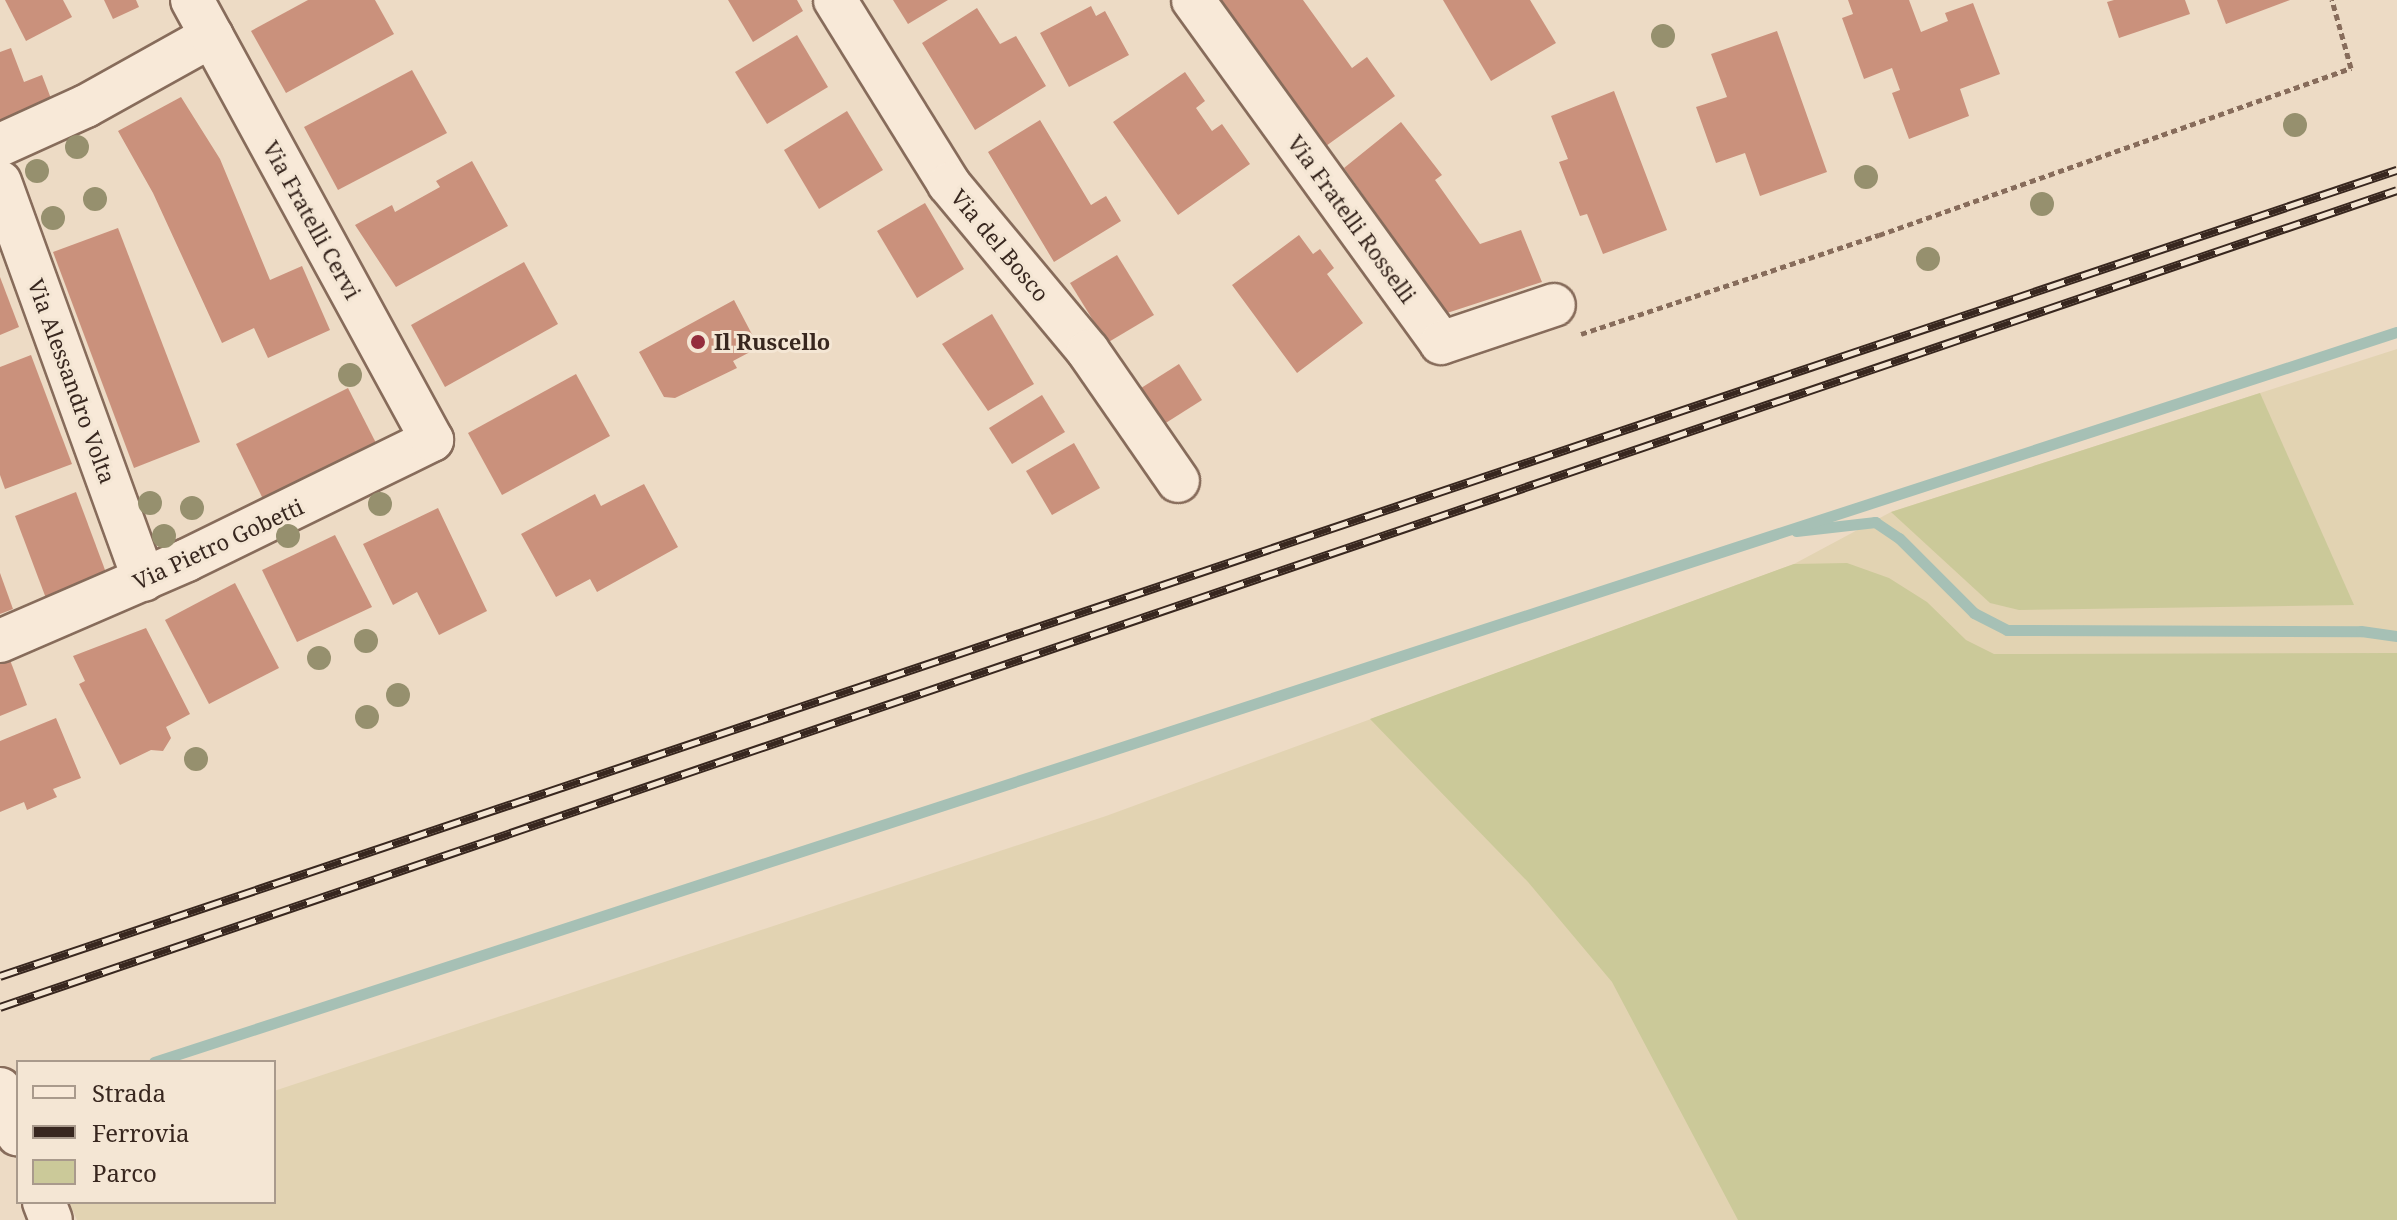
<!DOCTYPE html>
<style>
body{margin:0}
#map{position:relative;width:2397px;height:1220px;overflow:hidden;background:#eddbc5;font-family:"Noto Serif",serif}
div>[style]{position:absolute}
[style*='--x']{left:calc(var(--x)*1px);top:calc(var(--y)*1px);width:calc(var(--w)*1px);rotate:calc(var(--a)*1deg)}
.farmland>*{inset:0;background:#e2d3b2}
.green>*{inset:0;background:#cbc999}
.stream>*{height:11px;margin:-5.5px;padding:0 5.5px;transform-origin:5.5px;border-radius:5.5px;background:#a6c0b5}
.building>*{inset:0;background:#ca917c}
.path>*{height:5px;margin-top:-2.5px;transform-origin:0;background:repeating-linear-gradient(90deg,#876c5b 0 6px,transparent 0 10px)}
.roads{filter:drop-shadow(2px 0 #876c5b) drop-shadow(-2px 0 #876c5b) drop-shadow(0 2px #876c5b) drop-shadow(0 -2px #876c5b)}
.minor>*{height:42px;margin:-21px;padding:0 21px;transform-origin:21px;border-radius:21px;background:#f8e9d8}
.rail>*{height:9px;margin-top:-4.5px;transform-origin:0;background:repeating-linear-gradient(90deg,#f4e6d4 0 18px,#38271f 0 36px);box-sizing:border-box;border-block:2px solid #38271f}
.trees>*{width:24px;height:24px;margin:-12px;border-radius:50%;background:#96906e}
.dots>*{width:22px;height:22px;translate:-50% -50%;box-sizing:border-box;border:4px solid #f4e6d4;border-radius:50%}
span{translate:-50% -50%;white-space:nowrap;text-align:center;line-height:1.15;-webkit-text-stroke:6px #f4e6d4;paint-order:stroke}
.street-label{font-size:22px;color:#38271f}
.poi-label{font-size:22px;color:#38271f;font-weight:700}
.left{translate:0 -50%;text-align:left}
.legend{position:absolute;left:16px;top:1060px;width:260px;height:144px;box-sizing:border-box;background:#f4e6d4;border:2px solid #a99a8c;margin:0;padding:10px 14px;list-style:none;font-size:24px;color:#38271f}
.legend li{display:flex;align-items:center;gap:16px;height:40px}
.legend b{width:40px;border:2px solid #a99a8c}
</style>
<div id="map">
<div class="farmland">
<i style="clip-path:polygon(2397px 349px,2397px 1220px,77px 1220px,69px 1202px,274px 1202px,274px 1091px,1106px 816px,1794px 564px,1891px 512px)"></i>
</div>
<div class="green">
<i style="clip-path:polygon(2260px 393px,2354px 605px,2019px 610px,1990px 603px,1891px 512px)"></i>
<i style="clip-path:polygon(1847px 563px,1889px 578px,1927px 602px,1966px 640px,1994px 654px,2397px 653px,2397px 1220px,1738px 1220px,1612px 982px,1528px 882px,1370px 719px,1794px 564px)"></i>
</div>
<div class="stream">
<i style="--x:1796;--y:531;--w:80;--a:-6.5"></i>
<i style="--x:1875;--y:522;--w:29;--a:34"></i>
<i style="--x:1899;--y:538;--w:106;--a:45"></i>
<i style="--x:1974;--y:613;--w:37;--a:27"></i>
<i style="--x:2007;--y:630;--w:354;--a:0.2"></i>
<i style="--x:2361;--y:631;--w:36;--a:8"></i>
<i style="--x:154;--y:1062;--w:2359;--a:-18.03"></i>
</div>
<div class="building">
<i style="clip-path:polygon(5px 0,63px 0,72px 17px,26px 41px)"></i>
<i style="clip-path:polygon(104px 0,136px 0,139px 7px,113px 19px)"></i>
<i style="clip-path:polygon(308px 0,375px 0,394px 34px,286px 93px,251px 31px)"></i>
<i style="clip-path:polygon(728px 0,797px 0,803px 11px,753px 42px)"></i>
<i style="clip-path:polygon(893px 0,948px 0,908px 24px)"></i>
<i style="clip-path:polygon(1218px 0,1303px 0,1352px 68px,1367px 57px,1395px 96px,1326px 146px)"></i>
<i style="clip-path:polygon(1443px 0,1530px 0,1556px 43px,1491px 81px)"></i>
<i style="clip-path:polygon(1848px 0,1909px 0,1921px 32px,1948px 21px,1945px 13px,1973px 3px,2000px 74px,1960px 89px,1969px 116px,1909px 139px,1892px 93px,1900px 90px,1892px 68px,1864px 79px,1842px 18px,1853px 14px)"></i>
<i style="clip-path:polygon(2114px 0,2185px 0,2190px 14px,2119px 38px,2107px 2px)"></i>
<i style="clip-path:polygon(2217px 0,2290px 0,2226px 24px)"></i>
<i style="clip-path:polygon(1091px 6px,1096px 16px,1105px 11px,1129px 55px,1069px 87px,1040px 33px)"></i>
<i style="clip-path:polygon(977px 8px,1000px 44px,1016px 36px,1046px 86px,975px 130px,922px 43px)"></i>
<i style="clip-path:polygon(1777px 31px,1827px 172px,1760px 196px,1745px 153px,1716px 163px,1696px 107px,1727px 97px,1711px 54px)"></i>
<i style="clip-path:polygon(797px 35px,828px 87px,767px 124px,735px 72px)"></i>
<i style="clip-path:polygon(11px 48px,24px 82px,42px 75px,55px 109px,0 131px,0 52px)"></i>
<i style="clip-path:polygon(412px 70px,447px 133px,338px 190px,304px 127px)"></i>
<i style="clip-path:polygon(1185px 72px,1205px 101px,1196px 108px,1212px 131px,1222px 124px,1250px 164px,1178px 215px,1113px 122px)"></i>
<i style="clip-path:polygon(1614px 91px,1667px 230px,1603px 254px,1587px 214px,1580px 216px,1559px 162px,1568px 159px,1551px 116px)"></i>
<i style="clip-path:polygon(181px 97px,220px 159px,270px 280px,302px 266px,330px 330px,268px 358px,254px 328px,222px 343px,153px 193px,118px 131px)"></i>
<i style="clip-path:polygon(847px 111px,883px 170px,819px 209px,784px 150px)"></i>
<i style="clip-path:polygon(1040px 120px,1091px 205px,1106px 196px,1121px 221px,1054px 262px,988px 152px)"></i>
<i style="clip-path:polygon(1401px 122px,1442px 175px,1435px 180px,1480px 244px,1521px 230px,1542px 282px,1447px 313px,1344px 168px)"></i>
<i style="clip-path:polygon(472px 161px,508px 226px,396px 287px,355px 225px,392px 205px,395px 212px,440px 187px,436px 181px)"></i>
<i style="clip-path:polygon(925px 203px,964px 269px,917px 298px,877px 231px)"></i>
<i style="clip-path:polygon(118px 228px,200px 442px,134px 468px,53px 252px)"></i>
<i style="clip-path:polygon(1299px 235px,1313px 254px,1320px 249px,1334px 268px,1327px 274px,1363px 323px,1297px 373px,1232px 285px)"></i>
<i style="clip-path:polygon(1117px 255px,1154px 315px,1107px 343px,1070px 283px)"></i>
<i style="clip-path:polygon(524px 262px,558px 324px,445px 387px,411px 325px)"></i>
<i style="clip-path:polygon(0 277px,19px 327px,0 335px)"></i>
<i style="clip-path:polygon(734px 300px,756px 342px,750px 352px,733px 361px,737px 368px,675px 398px,664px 397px,639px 352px)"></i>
<i style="clip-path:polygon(992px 314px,1034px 384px,988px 411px,942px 344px)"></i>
<i style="clip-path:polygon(31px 355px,72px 464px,5px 489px,0 475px,0 367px)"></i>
<i style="clip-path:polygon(1179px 364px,1202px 400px,1161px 426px,1138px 390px)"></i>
<i style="clip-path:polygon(576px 374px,610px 436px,502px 495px,468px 433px)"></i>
<i style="clip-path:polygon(348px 388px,376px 443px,263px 499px,236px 444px)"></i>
<i style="clip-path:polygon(1042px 395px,1065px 432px,1012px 464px,989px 428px)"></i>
<i style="clip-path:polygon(1074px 443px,1100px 488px,1052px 515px,1026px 471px)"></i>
<i style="clip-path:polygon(644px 484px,678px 547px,597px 592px,590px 579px,556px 597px,521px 534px,595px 494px,601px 506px)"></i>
<i style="clip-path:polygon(76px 492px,108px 578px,47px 601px,15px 516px)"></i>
<i style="clip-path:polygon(438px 508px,487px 611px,439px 635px,417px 592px,393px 605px,363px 544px)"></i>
<i style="clip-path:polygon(335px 535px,372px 607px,297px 642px,262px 570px)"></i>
<i style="clip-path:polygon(0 573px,13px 609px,0 614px)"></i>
<i style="clip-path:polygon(235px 583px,279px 668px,209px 704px,165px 620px)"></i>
<i style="clip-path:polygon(146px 628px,190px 714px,166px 727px,171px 738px,163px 751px,151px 750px,120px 765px,79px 684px,85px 681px,73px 656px)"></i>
<i style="clip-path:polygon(7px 652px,27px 705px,0 716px,0 655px)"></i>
<i style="clip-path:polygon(56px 718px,81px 778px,53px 789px,57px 797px,27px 810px,24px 802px,0 812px,0 741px)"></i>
</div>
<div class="path">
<i style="--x:1581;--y:334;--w:314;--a:-18.4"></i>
<i style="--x:1879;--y:235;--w:501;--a:-19.48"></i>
<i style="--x:2351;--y:68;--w:71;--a:-105.6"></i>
</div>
<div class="roads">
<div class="minor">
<i style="--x:835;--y:0;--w:216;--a:58.2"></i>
<i style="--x:949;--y:184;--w:217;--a:50.2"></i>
<i style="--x:1088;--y:351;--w:158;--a:55.3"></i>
<i style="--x:1193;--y:0;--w:423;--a:54.1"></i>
<i style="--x:1441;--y:343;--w:119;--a:-18.6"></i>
<i style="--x:0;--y:145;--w:94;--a:-24.4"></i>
<i style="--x:86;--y:106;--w:144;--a:-29.1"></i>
<i style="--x:0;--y:182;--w:423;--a:70.1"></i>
<i style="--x:0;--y:641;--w:204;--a:-23.4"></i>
<i style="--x:187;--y:560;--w:273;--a:-26.1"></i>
<i style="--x:432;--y:440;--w:501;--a:-118.61"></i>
<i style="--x:0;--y:1089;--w:49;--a:68.6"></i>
<i style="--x:44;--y:1202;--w:19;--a:69"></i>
</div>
</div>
<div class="rail">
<i style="--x:0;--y:976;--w:2529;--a:-18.59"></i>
<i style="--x:0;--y:1007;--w:2532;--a:-18.82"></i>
</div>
<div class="trees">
<i style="left:1663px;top:36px"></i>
<i style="left:2295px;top:125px"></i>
<i style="left:77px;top:147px"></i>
<i style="left:37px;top:171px"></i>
<i style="left:1866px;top:177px"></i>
<i style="left:95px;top:199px"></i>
<i style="left:2042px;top:204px"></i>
<i style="left:53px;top:218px"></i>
<i style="left:1928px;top:259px"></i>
<i style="left:350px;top:375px"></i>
<i style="left:150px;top:503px"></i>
<i style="left:380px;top:504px"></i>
<i style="left:192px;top:508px"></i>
<i style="left:164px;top:536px"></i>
<i style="left:288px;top:536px"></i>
<i style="left:366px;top:641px"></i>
<i style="left:319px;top:658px"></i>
<i style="left:398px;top:695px"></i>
<i style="left:367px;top:717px"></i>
<i style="left:196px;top:759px"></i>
</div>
<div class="dots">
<i style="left:698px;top:342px;background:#942d3d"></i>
</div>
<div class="street-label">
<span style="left:1352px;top:219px;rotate:54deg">Via Fratelli Rosselli</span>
<span style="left:312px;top:220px;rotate:61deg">Via Fratelli Cervi</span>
<span style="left:1000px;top:245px;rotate:50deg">Via del Bosco</span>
<span style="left:72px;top:381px;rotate:70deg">Via Alessandro Volta</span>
<span style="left:218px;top:544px;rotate:-25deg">Via Pietro Gobetti</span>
</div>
<div class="poi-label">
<span class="left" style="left:714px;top:342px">Il Ruscello</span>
</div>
<ul class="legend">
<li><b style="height:10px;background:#f8e9d8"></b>Strada</li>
<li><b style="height:10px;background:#38271f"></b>Ferrovia</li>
<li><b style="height:22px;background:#cbc999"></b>Parco</li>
</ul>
</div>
